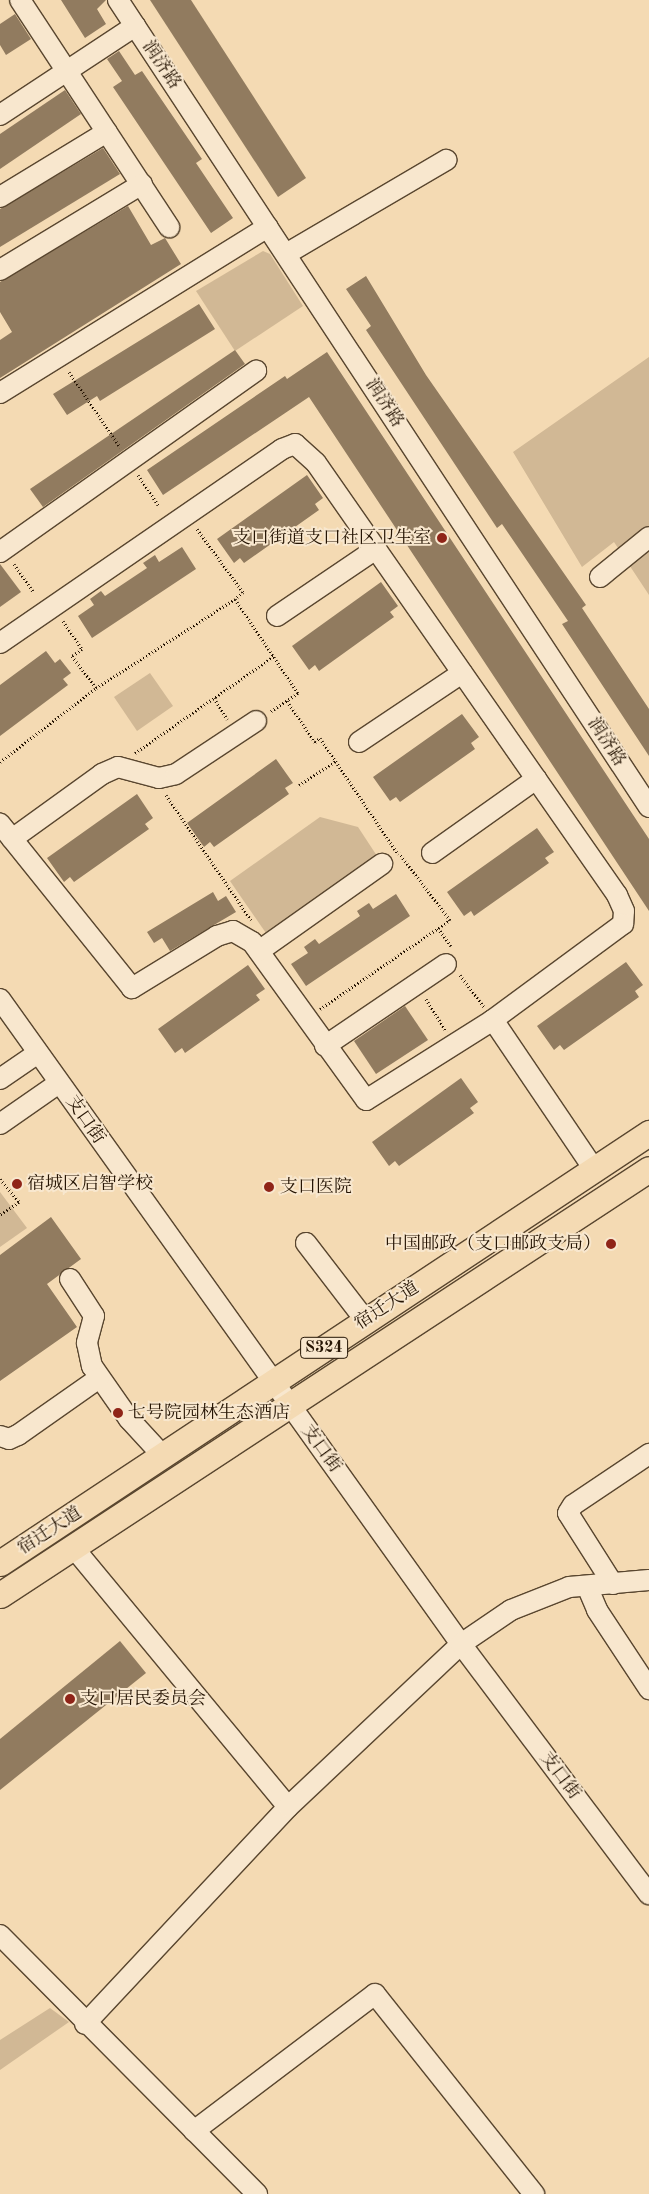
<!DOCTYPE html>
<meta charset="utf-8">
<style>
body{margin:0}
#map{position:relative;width:649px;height:2194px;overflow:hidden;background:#f4dab3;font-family:"Old Standard TT","Noto Serif SC",serif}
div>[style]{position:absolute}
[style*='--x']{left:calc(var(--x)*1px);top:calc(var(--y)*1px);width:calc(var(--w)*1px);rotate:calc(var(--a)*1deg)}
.green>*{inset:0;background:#d1b895}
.building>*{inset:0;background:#917b5f}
.path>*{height:3px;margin-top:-1.5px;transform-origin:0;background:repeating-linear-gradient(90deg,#251403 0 1px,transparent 0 3.5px)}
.roads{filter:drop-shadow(1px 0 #59462f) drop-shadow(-1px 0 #59462f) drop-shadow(0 1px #59462f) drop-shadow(0 -1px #59462f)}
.minor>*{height:20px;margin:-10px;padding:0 10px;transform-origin:10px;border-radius:10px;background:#f8e7ce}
.major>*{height:25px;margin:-12.5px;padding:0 12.5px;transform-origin:12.5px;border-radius:12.5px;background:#f4dab3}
.dots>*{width:14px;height:14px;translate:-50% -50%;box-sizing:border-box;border:2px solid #f8e7ce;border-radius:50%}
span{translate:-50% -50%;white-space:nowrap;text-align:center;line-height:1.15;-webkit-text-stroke:4px #f8e7ce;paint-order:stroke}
.shield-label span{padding:1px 4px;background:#f8e7ce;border:1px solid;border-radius:4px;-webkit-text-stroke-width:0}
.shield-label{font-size:16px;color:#251403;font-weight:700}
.street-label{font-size:18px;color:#251403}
.poi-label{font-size:18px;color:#251403}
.right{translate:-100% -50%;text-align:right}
.left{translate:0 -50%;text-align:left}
</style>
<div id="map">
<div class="green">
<i style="clip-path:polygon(263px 251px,270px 254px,303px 306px,235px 351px,196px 291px)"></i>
<i style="clip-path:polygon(649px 357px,649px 595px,614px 542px,582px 567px,513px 452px)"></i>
<i style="clip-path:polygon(150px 673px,173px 706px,137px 731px,114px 697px)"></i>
<i style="clip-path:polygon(320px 817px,358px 827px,379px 859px,268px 936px,230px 881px)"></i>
<i style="clip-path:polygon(0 1192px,27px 1228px,0 1247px)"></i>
<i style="clip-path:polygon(50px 2008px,69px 2022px,0 2070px,0 2040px)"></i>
</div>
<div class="building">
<i style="clip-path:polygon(61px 0,106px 0,97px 9px,106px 24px,85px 38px)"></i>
<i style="clip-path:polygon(150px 0,191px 0,306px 178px,278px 197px)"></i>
<i style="clip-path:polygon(15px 14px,31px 39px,6px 55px,0 45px,0 24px)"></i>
<i style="clip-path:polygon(119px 51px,135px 75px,142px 71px,202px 159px,196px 163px,233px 218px,211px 233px,113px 87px,122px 81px,107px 59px)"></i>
<i style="clip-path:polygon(65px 90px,81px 114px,0 169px,0 134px)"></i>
<i style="clip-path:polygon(103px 148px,120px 174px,0 247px,0 209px)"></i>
<i style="clip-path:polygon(128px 206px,151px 245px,165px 238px,181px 264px,0 378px,0 340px,12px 332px,0 312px,0 282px)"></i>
<i style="clip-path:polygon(366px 276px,426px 375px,586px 605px,582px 608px,649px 709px,649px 756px,562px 624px,568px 621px,502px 524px,497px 528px,366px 330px,371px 326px,346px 289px)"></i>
<i style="clip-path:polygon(199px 304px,215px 329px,100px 401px,97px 396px,67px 415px,53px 394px)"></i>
<i style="clip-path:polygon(235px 350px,245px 364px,43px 507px,30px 489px)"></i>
<i style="clip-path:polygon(327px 352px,649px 839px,649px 911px,309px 397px,163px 495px,147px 470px,285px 376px,287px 379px)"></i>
<i style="clip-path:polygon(307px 475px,323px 498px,315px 504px,319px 510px,244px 563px,240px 558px,234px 563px,217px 539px)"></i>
<i style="clip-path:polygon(182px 547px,196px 569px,92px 638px,78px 616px,94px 605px,90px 599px,101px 591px,105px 596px,147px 568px,143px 563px,155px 555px,159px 562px)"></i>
<i style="clip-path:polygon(0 564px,21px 592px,0 607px)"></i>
<i style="clip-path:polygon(381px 582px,398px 606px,390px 612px,394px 617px,319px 671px,315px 665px,309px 670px,292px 646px)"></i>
<i style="clip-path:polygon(46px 651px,55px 663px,60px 659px,71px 673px,63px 679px,68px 685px,0 736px,0 685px)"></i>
<i style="clip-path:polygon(462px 714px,479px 737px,471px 743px,475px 749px,400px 802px,396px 797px,390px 801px,373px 777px)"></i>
<i style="clip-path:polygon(276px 759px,293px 783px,285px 788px,289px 794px,214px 847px,210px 842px,204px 847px,187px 823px)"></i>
<i style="clip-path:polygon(137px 794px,153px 818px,145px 824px,149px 829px,74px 882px,70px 877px,64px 882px,47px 858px)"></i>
<i style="clip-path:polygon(537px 828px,554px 852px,545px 858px,549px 863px,474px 916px,471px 911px,464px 916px,447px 892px)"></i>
<i style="clip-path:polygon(213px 892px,218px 901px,226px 896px,236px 912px,170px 951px,162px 938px,154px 943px,147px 932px)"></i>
<i style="clip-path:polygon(396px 894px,410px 916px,306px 986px,291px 964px,308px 953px,304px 947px,315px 939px,319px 944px,360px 916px,357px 911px,369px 903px,373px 909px)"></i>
<i style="clip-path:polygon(626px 962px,643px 985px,635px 991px,639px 997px,564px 1050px,560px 1045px,554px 1050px,537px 1026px)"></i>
<i style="clip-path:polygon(248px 965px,265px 989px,256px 995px,260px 1000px,185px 1053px,182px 1048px,175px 1053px,158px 1029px)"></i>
<i style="clip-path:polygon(405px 1006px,428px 1040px,376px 1074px,354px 1041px)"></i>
<i style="clip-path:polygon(461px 1078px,478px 1102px,470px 1108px,474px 1113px,399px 1166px,395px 1161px,389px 1166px,372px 1142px)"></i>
<i style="clip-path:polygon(51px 1217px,81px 1259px,47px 1284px,77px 1327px,0 1381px,0 1255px)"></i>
<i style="clip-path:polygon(120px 1641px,146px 1673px,0 1790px,0 1739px)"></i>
</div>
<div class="path">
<i style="--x:69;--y:372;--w:91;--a:55.8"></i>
<i style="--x:138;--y:475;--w:36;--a:56"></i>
<i style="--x:197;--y:529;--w:78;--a:53.9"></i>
<i style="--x:243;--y:592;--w:11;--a:139"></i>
<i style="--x:235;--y:599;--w:113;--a:56.2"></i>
<i style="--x:298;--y:693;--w:34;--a:146"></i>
<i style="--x:14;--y:564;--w:33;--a:55"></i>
<i style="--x:63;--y:621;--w:34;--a:56"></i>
<i style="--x:82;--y:649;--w:12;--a:145"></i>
<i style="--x:72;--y:656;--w:40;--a:53"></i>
<i style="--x:96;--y:688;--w:165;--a:-32.6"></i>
<i style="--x:214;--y:698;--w:25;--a:58"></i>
<i style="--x:287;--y:701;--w:50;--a:55.7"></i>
<i style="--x:315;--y:742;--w:6;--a:-39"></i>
<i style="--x:320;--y:738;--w:140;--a:56.1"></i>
<i style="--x:135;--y:753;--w:169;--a:-34.9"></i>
<i style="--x:0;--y:762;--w:121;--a:-37.6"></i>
<i style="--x:299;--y:785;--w:44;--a:-33"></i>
<i style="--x:166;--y:795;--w:151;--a:55.8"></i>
<i style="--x:438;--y:928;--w:22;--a:54"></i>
<i style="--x:460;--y:975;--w:40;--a:53"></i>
<i style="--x:426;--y:999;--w:38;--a:58"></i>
<i style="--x:320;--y:1009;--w:158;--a:-34.4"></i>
<i style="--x:450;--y:920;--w:84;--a:-127.3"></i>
<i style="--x:0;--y:1179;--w:30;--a:50"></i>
<i style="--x:19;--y:1202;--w:23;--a:146"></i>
</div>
<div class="roads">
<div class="minor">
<i style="--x:20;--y:0;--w:272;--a:56.7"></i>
<i style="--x:118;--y:0;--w:966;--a:56.66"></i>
<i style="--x:0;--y:115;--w:162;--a:-33.4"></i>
<i style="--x:0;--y:197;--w:125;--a:-31.3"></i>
<i style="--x:286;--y:254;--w:186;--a:-30.4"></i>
<i style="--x:0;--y:270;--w:166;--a:-31.2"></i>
<i style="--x:0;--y:393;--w:315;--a:-31.8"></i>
<i style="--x:0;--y:552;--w:314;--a:-35.3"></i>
<i style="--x:600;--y:577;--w:63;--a:-39.2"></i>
<i style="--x:277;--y:616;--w:120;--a:-34.1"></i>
<i style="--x:0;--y:643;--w:342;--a:-34.5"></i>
<i style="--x:282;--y:449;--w:14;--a:-21"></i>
<i style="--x:295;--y:444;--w:28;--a:42"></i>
<i style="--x:316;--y:463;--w:527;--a:55.13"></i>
<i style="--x:617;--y:895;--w:17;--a:66"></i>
<i style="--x:624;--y:911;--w:13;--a:94"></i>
<i style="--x:623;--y:924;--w:162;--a:143.6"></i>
<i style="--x:493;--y:1020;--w:150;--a:147.8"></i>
<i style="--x:366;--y:1100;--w:195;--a:-125.8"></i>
<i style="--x:252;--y:942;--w:22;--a:-150"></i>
<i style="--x:233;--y:931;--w:17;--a:163"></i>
<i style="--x:217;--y:936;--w:100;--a:148.5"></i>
<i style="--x:132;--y:988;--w:211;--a:-128.8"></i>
<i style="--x:359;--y:742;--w:124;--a:-33.8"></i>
<i style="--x:12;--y:839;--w:111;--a:-35.8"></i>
<i style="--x:102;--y:774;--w:17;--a:-24"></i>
<i style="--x:118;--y:767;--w:42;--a:15"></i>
<i style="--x:159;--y:778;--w:17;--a:-13"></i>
<i style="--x:176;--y:774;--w:96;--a:-33.5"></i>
<i style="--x:432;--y:853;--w:128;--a:-35.4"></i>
<i style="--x:259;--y:951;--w:151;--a:-35.3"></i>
<i style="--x:0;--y:999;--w:793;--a:54.45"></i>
<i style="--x:461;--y:1644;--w:313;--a:53.1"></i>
<i style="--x:493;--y:1020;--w:180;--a:55.9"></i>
<i style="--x:325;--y:1046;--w:146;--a:-34.1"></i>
<i style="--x:0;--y:1079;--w:46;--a:-34.4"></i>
<i style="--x:0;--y:1124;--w:72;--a:-34.8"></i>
<i style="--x:306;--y:1243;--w:97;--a:52.5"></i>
<i style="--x:70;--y:1279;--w:44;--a:57"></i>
<i style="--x:94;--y:1316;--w:28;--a:105"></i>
<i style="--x:87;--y:1343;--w:24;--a:78"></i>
<i style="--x:92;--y:1366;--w:65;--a:55.1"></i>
<i style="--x:129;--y:1419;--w:52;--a:47.4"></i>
<i style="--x:0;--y:1436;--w:9;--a:18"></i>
<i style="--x:9;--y:1439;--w:10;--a:-24"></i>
<i style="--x:18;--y:1435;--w:99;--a:-35.1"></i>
<i style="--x:73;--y:1547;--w:337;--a:50.4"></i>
<i style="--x:613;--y:1584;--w:84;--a:-122.4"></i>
<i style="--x:568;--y:1513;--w:9;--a:-58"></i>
<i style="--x:573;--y:1505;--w:92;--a:-33.9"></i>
<i style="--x:587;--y:1586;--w:26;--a:67"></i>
<i style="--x:597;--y:1610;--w:95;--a:56.6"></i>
<i style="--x:0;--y:1935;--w:365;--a:45.2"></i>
<i style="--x:85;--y:2024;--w:297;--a:-46.9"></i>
<i style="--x:288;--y:1807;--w:238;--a:-43.3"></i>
<i style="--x:461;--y:1644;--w:60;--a:-34.2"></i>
<i style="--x:511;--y:1610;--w:62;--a:-21.6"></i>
<i style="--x:569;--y:1587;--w:80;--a:-5"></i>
<i style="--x:194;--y:2131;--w:227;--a:-37.1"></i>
<i style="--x:375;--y:1994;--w:256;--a:51.5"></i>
</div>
<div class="major">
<i style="--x:0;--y:1563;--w:779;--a:-33.53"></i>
<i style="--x:0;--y:1595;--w:776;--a:-33.28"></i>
</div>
</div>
<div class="dots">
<i style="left:442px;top:538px;background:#8f2418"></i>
<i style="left:17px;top:1184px;background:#8f2418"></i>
<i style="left:269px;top:1187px;background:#8f2418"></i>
<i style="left:611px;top:1244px;background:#8f2418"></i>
<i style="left:118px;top:1413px;background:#8f2418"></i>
<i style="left:70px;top:1699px;background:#8f2418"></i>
</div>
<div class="shield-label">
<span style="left:324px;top:1348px">S324</span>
</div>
<div class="street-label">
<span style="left:161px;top:65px;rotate:56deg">润济路</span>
<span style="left:384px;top:403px;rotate:57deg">润济路</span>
<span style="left:606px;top:742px;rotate:57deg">润济路</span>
<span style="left:85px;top:1120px;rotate:55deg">支口街</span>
<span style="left:387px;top:1306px;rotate:-33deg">宿迁大道</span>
<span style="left:321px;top:1449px;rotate:54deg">支口街</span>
<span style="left:50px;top:1531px;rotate:-33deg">宿迁大道</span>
<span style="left:560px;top:1776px;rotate:53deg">支口街</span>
</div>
<div class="poi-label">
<span class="right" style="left:431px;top:538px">支口街道支口社区卫生室</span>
<span class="left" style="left:27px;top:1184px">宿城区启智学校</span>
<span class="left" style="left:280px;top:1187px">支口医院</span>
<span class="right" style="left:601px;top:1244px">中国邮政（支口邮政支局）</span>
<span class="left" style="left:128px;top:1413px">七号院园林生态酒店</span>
<span class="left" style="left:80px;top:1699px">支口居民委员会</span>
</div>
</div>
